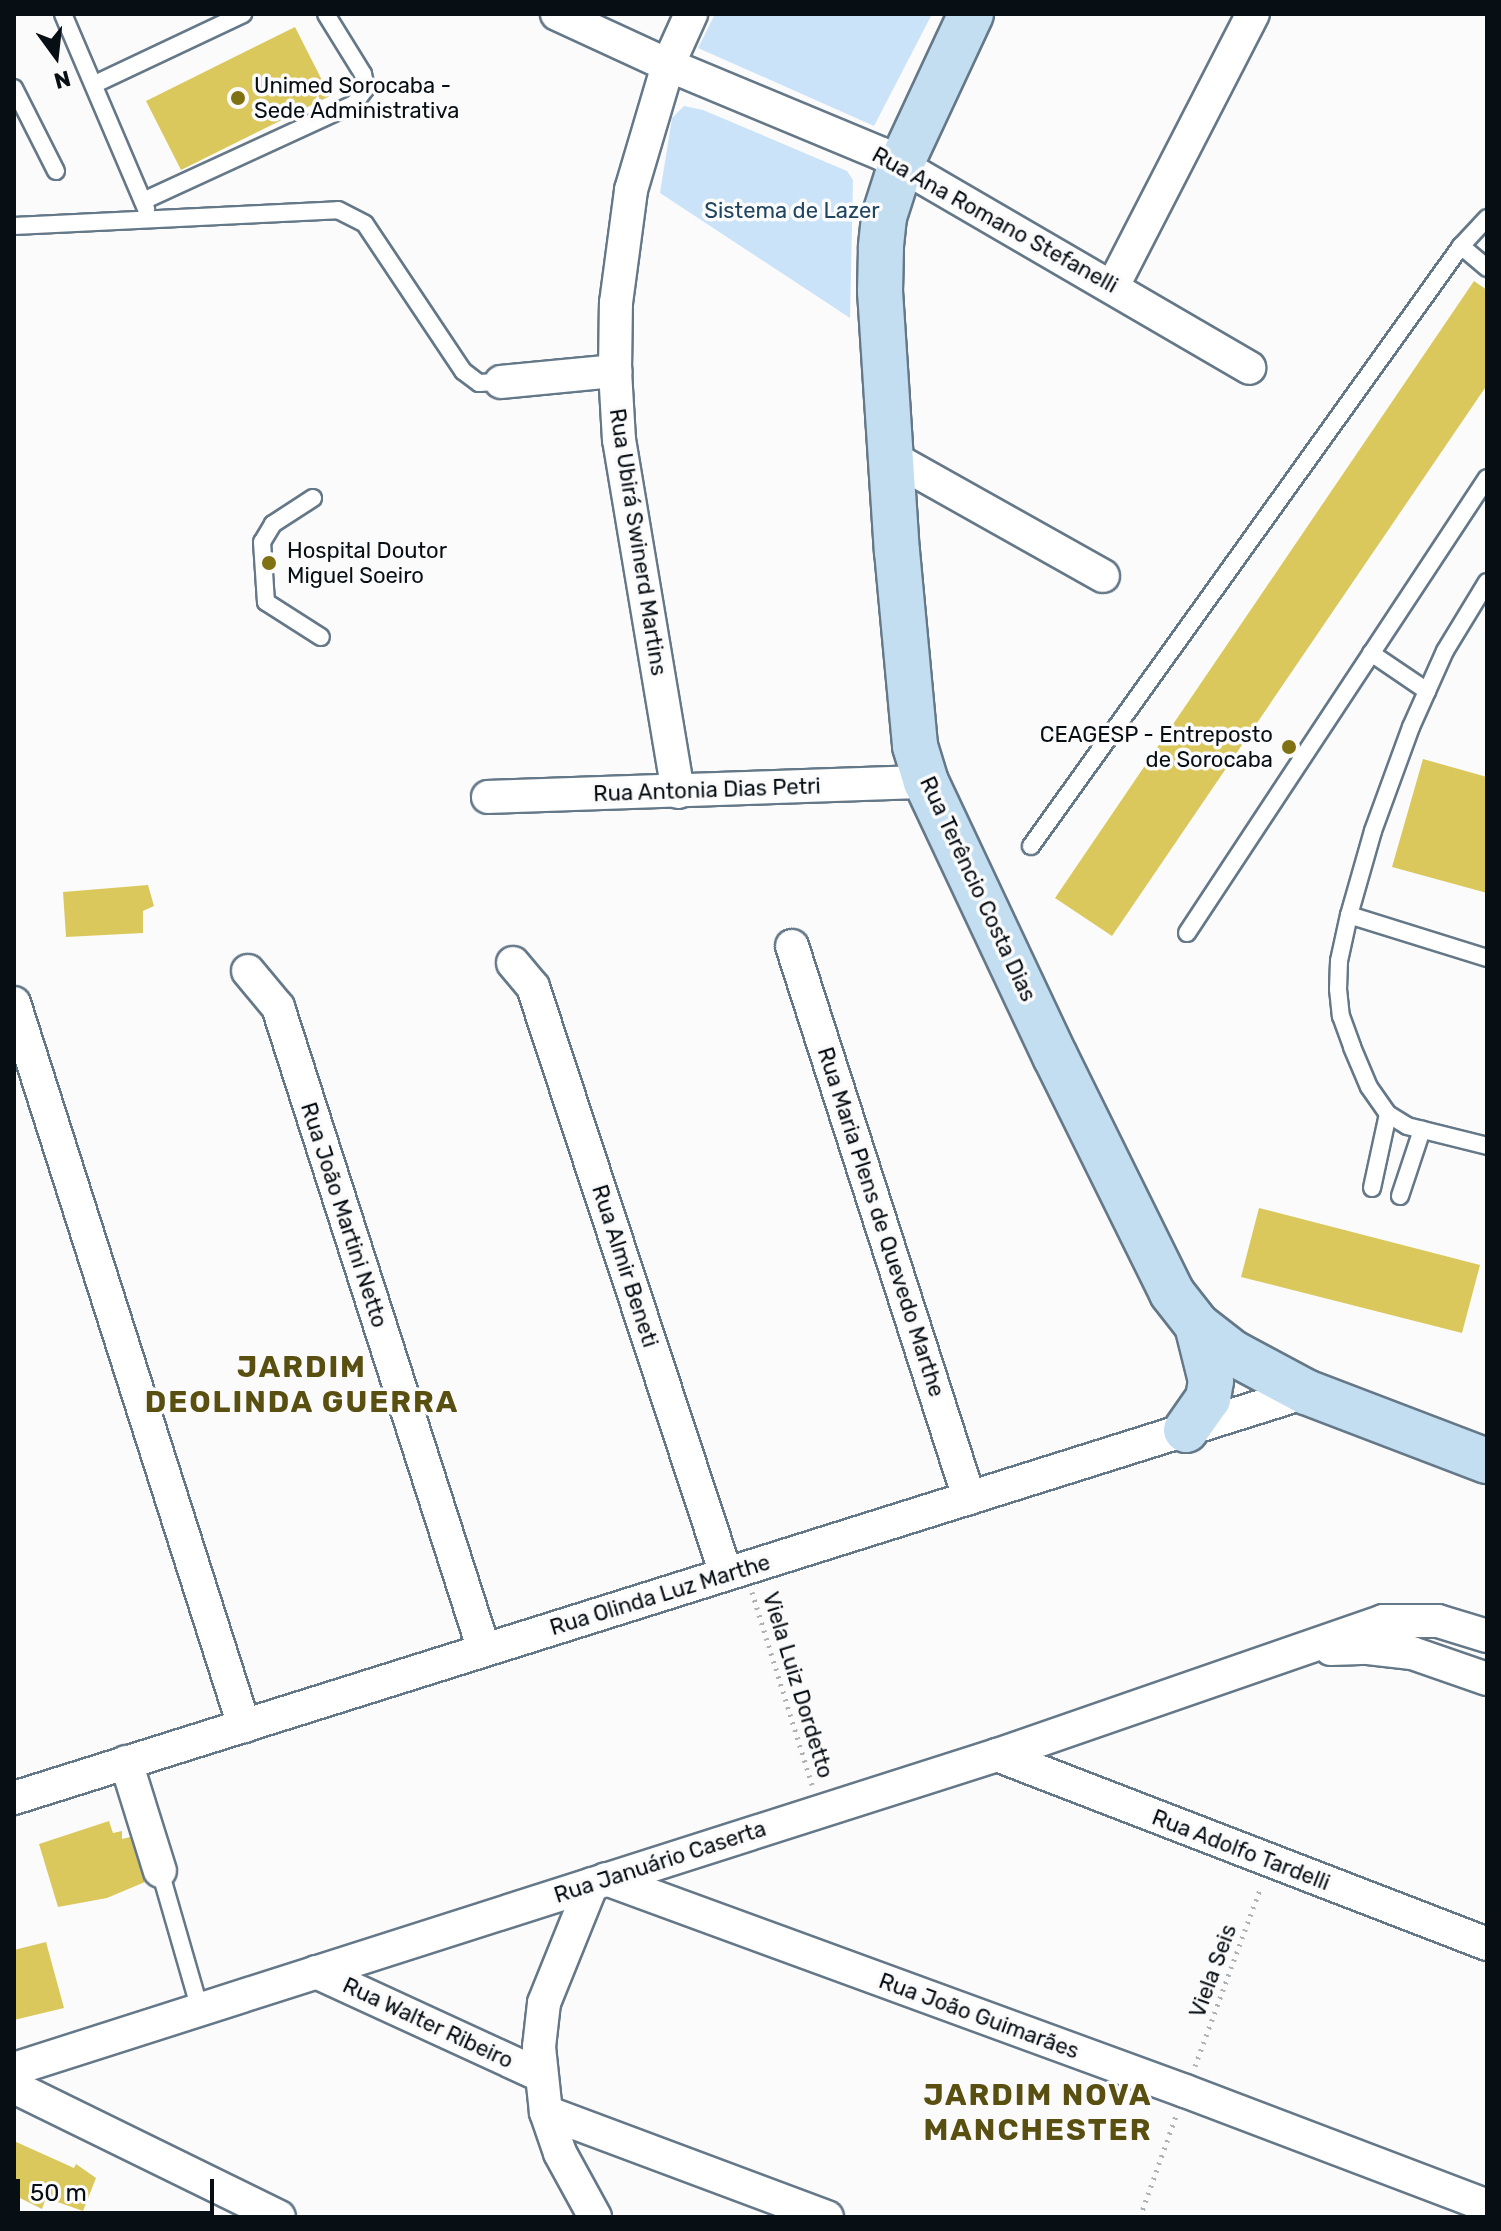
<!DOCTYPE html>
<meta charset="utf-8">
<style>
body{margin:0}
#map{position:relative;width:1501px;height:2231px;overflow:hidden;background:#fbfbfb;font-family:Rubik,sans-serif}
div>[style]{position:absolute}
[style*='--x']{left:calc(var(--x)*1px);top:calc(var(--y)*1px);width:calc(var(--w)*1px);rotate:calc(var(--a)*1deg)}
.green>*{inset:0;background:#cae3f9}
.building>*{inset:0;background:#dbc85d}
.path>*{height:5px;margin-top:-2.5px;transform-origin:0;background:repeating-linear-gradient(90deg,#afb1b3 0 2px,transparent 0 8px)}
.roads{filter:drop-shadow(2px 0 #657888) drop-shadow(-2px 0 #657888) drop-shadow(0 2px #657888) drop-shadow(0 -2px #657888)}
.lane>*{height:16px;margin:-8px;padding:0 8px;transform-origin:8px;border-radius:8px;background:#fff}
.street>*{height:32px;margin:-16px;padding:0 16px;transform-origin:16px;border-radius:16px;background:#fff}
.secondary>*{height:44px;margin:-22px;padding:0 22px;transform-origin:22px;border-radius:22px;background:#c3def1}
.dots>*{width:22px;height:22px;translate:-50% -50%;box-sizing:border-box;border:4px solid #fbfbfb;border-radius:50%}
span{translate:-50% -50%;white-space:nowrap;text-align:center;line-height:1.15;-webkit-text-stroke:7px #fbfbfb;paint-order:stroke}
.poi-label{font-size:22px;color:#070e14}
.left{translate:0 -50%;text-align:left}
.right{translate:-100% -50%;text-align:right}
.park-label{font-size:22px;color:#204560}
.street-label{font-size:22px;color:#070e14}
.district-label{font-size:30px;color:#594f11;font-weight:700;letter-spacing:2px}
.frame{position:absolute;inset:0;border:16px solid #070e14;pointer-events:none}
.north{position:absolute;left:16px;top:16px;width:80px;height:80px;-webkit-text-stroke:6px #fbfbfb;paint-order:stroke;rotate:165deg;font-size:22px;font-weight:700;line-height:32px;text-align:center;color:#070e14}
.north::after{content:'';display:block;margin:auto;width:28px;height:36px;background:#070e14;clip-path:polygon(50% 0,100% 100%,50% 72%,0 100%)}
.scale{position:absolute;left:16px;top:2179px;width:198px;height:36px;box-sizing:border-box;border:4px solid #070e14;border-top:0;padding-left:10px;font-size:24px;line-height:28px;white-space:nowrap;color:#070e14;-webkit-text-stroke:6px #fbfbfb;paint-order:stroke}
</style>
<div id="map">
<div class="green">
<i style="clip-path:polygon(715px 14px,932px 14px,874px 126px,698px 48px)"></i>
<i style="clip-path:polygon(684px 106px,703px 110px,847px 171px,853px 180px,850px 318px,660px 193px,672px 118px)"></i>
</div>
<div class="building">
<i style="clip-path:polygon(295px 27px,330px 96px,181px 170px,146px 101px)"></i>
<i style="clip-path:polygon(1474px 281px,1487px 290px,1487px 385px,1112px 936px,1055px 898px)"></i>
<i style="clip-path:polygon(1423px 759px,1487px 777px,1487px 893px,1392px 867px)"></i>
<i style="clip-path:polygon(148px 885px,154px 906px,143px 911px,143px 933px,66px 937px,63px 892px)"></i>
<i style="clip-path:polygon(1259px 1208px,1480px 1265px,1462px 1333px,1241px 1277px)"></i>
<i style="clip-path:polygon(109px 1821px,113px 1833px,122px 1831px,122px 1839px,130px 1837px,145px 1882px,107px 1898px,58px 1907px,39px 1844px)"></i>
<i style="clip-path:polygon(46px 1942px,64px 2008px,14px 2020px,14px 1950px)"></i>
<i style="clip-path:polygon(14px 2141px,74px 2168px,76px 2164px,96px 2178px,83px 2211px,46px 2198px,42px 2209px,14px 2195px)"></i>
</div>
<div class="path">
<i style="--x:752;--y:1592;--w:202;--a:72.7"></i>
<i style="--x:1195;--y:2066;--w:191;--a:-69.8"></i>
<i style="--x:1140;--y:2217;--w:107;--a:-70.4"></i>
</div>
<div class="roads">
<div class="lane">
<i style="--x:63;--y:14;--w:212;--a:66.9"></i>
<i style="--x:95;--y:84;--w:164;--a:-25.3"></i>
<i style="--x:14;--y:88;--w:93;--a:63.2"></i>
<i style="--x:143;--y:201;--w:232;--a:-24.7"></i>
<i style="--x:354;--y:104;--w:20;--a:-53"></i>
<i style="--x:366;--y:88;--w:14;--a:-102"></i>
<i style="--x:363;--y:74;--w:70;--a:-121.7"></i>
<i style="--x:14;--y:226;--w:324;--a:-2.8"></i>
<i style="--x:338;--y:210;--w:30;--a:27"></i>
<i style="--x:365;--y:224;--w:177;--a:56.3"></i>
<i style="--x:463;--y:371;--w:20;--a:37"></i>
<i style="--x:479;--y:383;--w:22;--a:-3"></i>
<i style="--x:1461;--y:246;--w:34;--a:40"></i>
<i style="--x:313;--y:498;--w:48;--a:147"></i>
<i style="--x:273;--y:524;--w:21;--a:121"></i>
<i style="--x:262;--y:542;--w:60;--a:86.2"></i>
<i style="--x:266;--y:602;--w:65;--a:32.5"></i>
<i style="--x:1487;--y:582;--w:81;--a:121.3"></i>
<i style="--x:1445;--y:651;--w:83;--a:114.1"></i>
<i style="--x:1411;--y:727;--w:111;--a:110.1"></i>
<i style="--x:1373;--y:831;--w:87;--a:105.9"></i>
<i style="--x:1349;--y:915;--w:47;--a:102.3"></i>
<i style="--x:1339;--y:961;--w:28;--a:92"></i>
<i style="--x:1338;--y:989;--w:27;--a:84"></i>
<i style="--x:1341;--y:1016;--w:33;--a:70"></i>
<i style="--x:1352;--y:1047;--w:43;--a:67"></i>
<i style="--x:1369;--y:1087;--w:33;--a:55"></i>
<i style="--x:1388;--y:1114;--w:22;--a:32"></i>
<i style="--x:1407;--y:1126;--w:82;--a:14"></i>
<i style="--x:1371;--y:653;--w:68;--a:34.2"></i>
<i style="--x:1031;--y:846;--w:738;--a:-54.37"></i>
<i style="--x:1461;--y:246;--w:38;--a:-47"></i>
<i style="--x:1349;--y:915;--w:145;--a:17.3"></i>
<i style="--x:1187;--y:933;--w:545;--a:-56.6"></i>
<i style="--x:1372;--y:1188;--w:76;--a:-77.8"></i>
<i style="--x:1400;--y:1196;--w:70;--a:-71.6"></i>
<i style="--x:160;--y:1871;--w:145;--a:73.9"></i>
</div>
<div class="street">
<i style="--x:557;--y:14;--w:122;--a:24.7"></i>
<i style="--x:668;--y:65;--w:232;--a:22.6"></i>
<i style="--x:882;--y:154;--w:425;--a:30.2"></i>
<i style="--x:1113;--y:286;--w:306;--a:-62.8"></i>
<i style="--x:501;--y:382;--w:115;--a:-5.5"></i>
<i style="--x:891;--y:457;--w:243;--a:29.3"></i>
<i style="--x:678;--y:792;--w:357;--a:-99.5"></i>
<i style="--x:619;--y:440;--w:69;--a:-93.3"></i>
<i style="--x:615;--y:371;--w:68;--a:-89.2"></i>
<i style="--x:616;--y:303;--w:114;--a:-82.4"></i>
<i style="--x:631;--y:190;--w:130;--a:-73.5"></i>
<i style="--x:668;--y:65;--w:56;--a:-65.7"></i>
<i style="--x:488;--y:797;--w:438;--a:-2"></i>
<i style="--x:792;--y:946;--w:580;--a:72.22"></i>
<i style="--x:513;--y:963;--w:31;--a:50"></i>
<i style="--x:533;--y:987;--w:618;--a:71.8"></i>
<i style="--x:248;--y:971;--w:47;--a:50.2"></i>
<i style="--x:278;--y:1007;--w:675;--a:72.24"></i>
<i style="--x:14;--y:1003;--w:759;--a:72.35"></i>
<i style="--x:1331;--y:1649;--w:37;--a:-2"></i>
<i style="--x:1368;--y:1648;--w:44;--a:6.5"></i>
<i style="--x:1412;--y:1653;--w:79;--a:19.1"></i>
<i style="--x:997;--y:1755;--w:525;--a:21.09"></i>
<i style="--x:126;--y:1762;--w:114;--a:72.7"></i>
<i style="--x:14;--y:1798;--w:1354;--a:-17.44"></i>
<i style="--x:606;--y:1879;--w:617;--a:20.11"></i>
<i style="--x:1185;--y:2091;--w:323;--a:20.8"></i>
<i style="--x:592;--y:1884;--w:128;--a:112"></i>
<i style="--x:544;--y:2003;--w:44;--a:96.5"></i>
<i style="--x:539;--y:2047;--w:65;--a:83.9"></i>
<i style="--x:546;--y:2112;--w:43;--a:71.1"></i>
<i style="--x:560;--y:2153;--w:73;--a:61.3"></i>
<i style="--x:316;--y:1972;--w:247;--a:24.7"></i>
<i style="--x:14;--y:2069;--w:1032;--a:-17.72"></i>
<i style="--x:997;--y:1755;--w:409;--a:-19.1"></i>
<i style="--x:1383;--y:1621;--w:55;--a:0"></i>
<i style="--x:1438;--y:1621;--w:51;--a:17"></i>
<i style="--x:14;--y:2087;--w:295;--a:26.1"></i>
<i style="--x:546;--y:2112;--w:300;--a:20.5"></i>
</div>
<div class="secondary">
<i style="--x:971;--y:14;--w:166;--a:115"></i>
<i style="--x:901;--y:164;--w:56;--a:107.8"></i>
<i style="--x:884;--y:217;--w:31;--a:96"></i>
<i style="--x:881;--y:248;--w:43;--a:91.3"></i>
<i style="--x:880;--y:291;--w:261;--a:86.3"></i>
<i style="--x:897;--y:551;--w:196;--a:84.7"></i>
<i style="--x:915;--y:746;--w:38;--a:73"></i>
<i style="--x:926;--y:782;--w:303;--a:64.8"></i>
<i style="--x:1055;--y:1056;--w:264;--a:63.7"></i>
<i style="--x:1172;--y:1293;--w:41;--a:52"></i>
<i style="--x:1197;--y:1325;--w:46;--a:37.9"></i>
<i style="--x:1233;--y:1353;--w:83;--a:28.1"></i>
<i style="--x:1306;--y:1392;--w:194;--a:20.9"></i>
<i style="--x:1186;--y:1430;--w:38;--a:-55"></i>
<i style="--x:1208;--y:1399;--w:18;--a:-81"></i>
<i style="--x:1211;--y:1381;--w:58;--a:-104"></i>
</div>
</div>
<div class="dots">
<i style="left:238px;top:98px;background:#807212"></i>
<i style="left:269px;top:563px;background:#807212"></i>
<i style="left:1289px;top:747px;background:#807212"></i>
</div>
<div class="poi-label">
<span class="left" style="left:254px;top:98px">Unimed Sorocaba -<br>Sede Administrativa</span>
<span class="left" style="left:287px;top:563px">Hospital Doutor<br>Miguel Soeiro</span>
<span class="right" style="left:1273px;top:747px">CEAGESP - Entreposto<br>de Sorocaba</span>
</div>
<div class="park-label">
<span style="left:792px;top:211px">Sistema de Lazer</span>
</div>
<div class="street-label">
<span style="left:995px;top:220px;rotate:29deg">Rua Ana Romano Stefanelli</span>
<span style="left:638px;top:542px;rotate:81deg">Rua Ubirá Swinerd Martins</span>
<span style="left:707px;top:790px;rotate:-2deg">Rua Antonia Dias Petri</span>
<span style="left:978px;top:889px;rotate:65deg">Rua Terêncio Costa Dias</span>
<span style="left:344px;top:1215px;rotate:72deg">Rua João Martini Netto</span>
<span style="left:881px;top:1222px;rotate:72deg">Rua Maria Plens de Quevedo Marthe</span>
<span style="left:625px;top:1266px;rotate:72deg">Rua Almir Beneti</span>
<span style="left:660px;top:1595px;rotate:-17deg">Rua Olinda Luz Marthe</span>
<span style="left:798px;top:1685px;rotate:73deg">Viela Luiz Dordetto</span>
<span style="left:1241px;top:1850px;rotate:21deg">Rua Adolfo Tardelli</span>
<span style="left:660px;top:1862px;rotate:-18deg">Rua Januário Caserta</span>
<span style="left:1213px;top:1971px;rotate:-70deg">Viela Seis</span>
<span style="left:979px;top:2016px;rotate:20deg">Rua João Guimarães</span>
<span style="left:428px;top:2023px;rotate:25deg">Rua Walter Ribeiro</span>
</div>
<div class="district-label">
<span style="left:302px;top:1384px">JARDIM<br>DEOLINDA GUERRA</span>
<span style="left:1038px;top:2112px">JARDIM NOVA<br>MANCHESTER</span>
</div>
<div class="frame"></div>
<div class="north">N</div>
<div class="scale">50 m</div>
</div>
